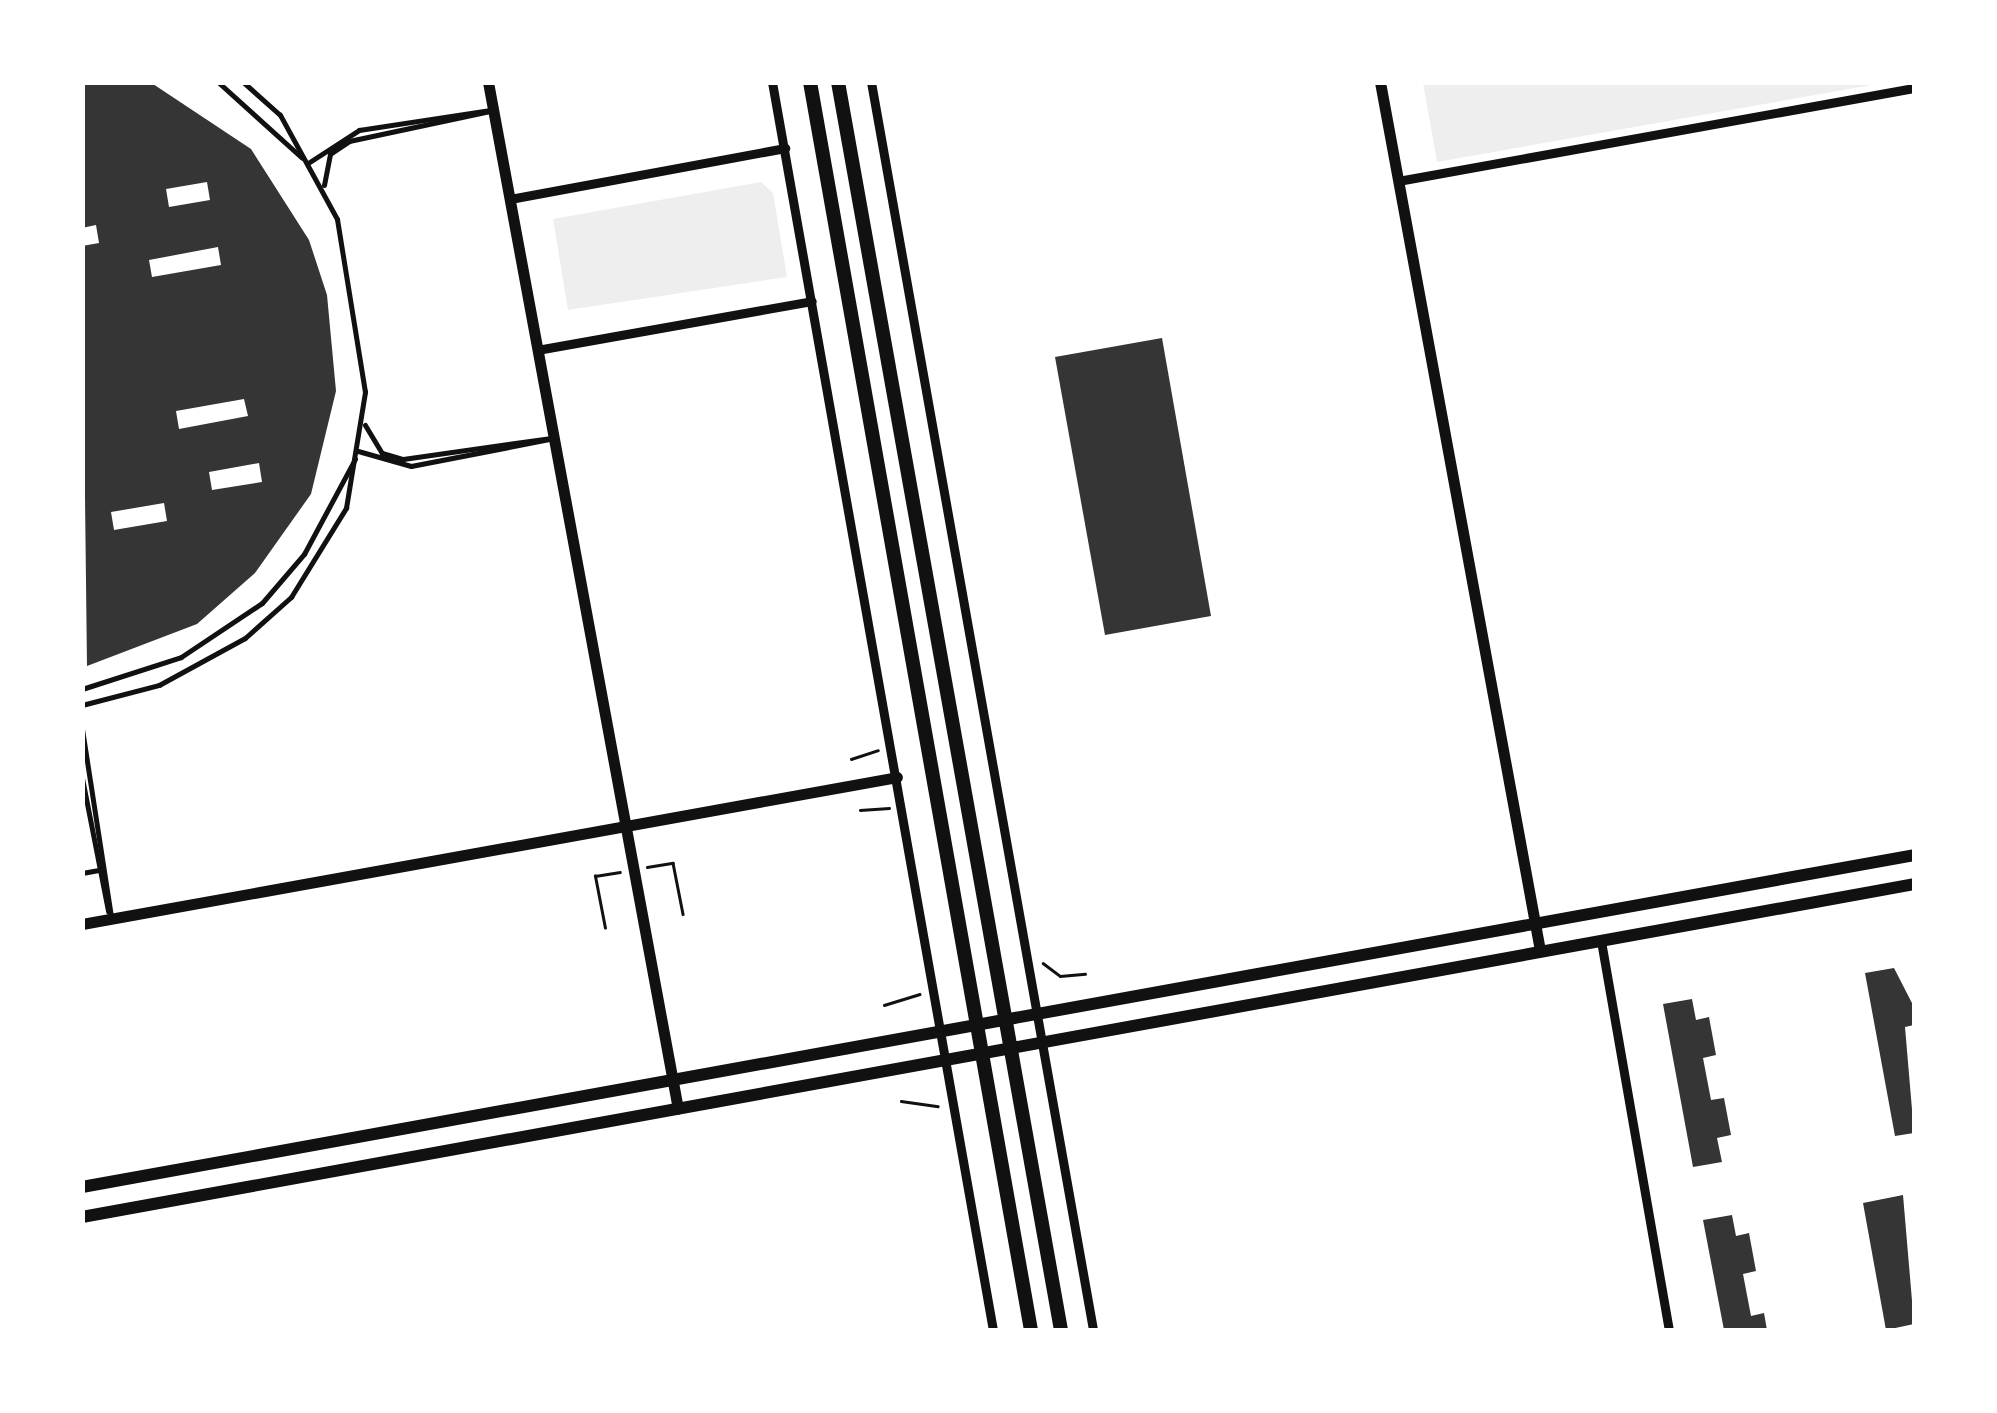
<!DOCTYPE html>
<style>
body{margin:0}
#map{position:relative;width:1997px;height:1413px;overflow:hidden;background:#fff;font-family:Manrope,sans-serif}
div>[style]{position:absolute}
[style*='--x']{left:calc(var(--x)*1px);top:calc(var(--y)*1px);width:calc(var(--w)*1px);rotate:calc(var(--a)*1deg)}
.green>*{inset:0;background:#eee}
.building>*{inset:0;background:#353535}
.path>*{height:2.5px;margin:-1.25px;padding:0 1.25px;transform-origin:1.25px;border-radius:1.25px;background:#111}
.service>*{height:5px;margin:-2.5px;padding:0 2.5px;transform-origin:2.5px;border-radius:2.5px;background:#111}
.minor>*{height:9px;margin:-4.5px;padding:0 4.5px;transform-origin:4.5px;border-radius:4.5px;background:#111}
.tertiary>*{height:11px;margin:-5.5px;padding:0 5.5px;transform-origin:5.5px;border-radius:5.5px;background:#111}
.secondary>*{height:12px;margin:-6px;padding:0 6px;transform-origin:6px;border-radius:6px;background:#111}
.primary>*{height:14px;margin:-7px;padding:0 7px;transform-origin:7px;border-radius:7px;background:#111}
span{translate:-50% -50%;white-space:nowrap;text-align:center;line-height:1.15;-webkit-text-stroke:8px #fff;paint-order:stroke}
.frame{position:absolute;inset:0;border:85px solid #fff;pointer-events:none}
</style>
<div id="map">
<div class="green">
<i style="clip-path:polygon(1423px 83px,1423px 82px,1883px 83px,1437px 162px)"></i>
<i style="clip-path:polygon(761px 182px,773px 193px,787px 277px,568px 310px,553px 219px)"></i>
</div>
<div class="building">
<i style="clip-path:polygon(evenodd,82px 82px,150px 82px,251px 149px,309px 240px,327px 295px,336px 391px,311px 494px,255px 573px,197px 624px,87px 666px,82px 246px,99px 243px,96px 225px,82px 228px,82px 82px,207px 182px,210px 200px,169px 207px,166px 189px,207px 182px,82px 82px,218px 247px,221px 265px,152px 277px,149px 260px,218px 247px,82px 82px,244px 399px,248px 416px,179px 429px,176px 411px,244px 399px,82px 82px,259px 463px,262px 482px,212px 490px,209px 472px,259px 463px,82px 82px,164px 503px,167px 521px,114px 530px,111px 512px,164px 503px)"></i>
<i style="clip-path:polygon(1162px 338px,1211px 616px,1105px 635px,1055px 357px)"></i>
<i style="clip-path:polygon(1894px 968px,1914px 1007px,1914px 1025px,1905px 1027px,1914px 1133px,1895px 1136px,1865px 973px)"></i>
<i style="clip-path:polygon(1692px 999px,1696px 1020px,1709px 1017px,1716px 1055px,1703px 1058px,1711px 1100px,1724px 1098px,1731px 1135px,1717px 1138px,1722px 1162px,1693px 1167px,1663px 1004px)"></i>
<i style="clip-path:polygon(1903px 1195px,1914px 1324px,1886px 1330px,1863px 1203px)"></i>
<i style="clip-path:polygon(1732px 1215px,1736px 1236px,1749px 1233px,1756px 1271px,1743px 1274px,1751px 1316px,1764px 1313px,1767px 1330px,1724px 1330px,1703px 1220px)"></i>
</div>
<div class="path">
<i style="--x:851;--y:759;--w:28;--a:-18"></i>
<i style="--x:860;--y:810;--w:29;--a:-4"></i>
<i style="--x:647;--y:867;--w:26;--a:-9"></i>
<i style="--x:673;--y:863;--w:52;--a:78.9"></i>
<i style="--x:605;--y:928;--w:53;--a:-100.9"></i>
<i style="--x:595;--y:876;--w:25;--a:-9"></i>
<i style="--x:1043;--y:963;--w:21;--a:37"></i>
<i style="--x:1060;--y:976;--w:25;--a:-5"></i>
<i style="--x:884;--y:1005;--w:37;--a:-17"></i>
<i style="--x:901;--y:1101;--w:37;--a:8"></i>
</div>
<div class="service">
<i style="--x:218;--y:82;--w:113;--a:42.1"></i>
<i style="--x:308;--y:163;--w:61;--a:-32.9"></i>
<i style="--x:359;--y:130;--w:133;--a:-8.7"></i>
<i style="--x:324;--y:185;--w:32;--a:-79"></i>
<i style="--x:330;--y:154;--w:23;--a:-34"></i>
<i style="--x:349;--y:141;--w:144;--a:-12"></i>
<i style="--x:365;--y:425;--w:33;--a:59"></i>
<i style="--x:382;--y:453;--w:22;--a:16"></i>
<i style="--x:403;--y:459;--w:148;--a:-8.1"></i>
<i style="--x:358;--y:451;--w:55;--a:15.8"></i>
<i style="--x:411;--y:466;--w:142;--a:-11"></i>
<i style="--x:82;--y:689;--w:104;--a:-17.9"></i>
<i style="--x:181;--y:657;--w:97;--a:-33.7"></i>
<i style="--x:262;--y:603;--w:65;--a:-49.4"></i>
<i style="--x:304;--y:554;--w:108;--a:-61.8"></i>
<i style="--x:82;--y:705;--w:80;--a:-14.6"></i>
<i style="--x:159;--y:685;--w:98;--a:-28.7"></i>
<i style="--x:245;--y:638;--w:62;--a:-41.7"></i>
<i style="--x:291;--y:597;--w:105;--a:-58.3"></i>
<i style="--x:346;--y:508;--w:118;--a:-80.7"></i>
<i style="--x:365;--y:392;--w:175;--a:-99.2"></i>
<i style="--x:337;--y:219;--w:119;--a:-118.7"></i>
<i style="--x:280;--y:115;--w:50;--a:-138.3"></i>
<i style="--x:82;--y:729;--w:189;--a:81.2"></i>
<i style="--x:82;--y:778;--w:136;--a:78.9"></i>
<i style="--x:82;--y:873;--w:17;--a:-10"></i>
</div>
<div class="minor">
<i style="--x:772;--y:82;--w:1267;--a:79.96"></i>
<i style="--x:871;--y:82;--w:1268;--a:79.91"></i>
<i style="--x:1398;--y:181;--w:524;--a:-10.22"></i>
<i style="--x:510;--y:199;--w:280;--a:-10.5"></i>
<i style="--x:537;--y:350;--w:279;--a:-10.1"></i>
<i style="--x:1601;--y:941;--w:395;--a:80.1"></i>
</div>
<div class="tertiary">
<i style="--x:488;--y:82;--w:1044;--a:79.52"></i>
<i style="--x:1380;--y:82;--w:883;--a:79.56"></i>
<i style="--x:82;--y:924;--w:828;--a:-10.22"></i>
</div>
<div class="secondary">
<i style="--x:82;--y:1187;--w:1862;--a:-10.27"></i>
<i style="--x:82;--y:1217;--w:1862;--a:-10.3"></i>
</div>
<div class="primary">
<i style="--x:810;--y:82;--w:1267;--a:79.96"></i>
<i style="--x:838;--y:82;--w:1268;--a:79.87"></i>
</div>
<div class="frame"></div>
</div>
